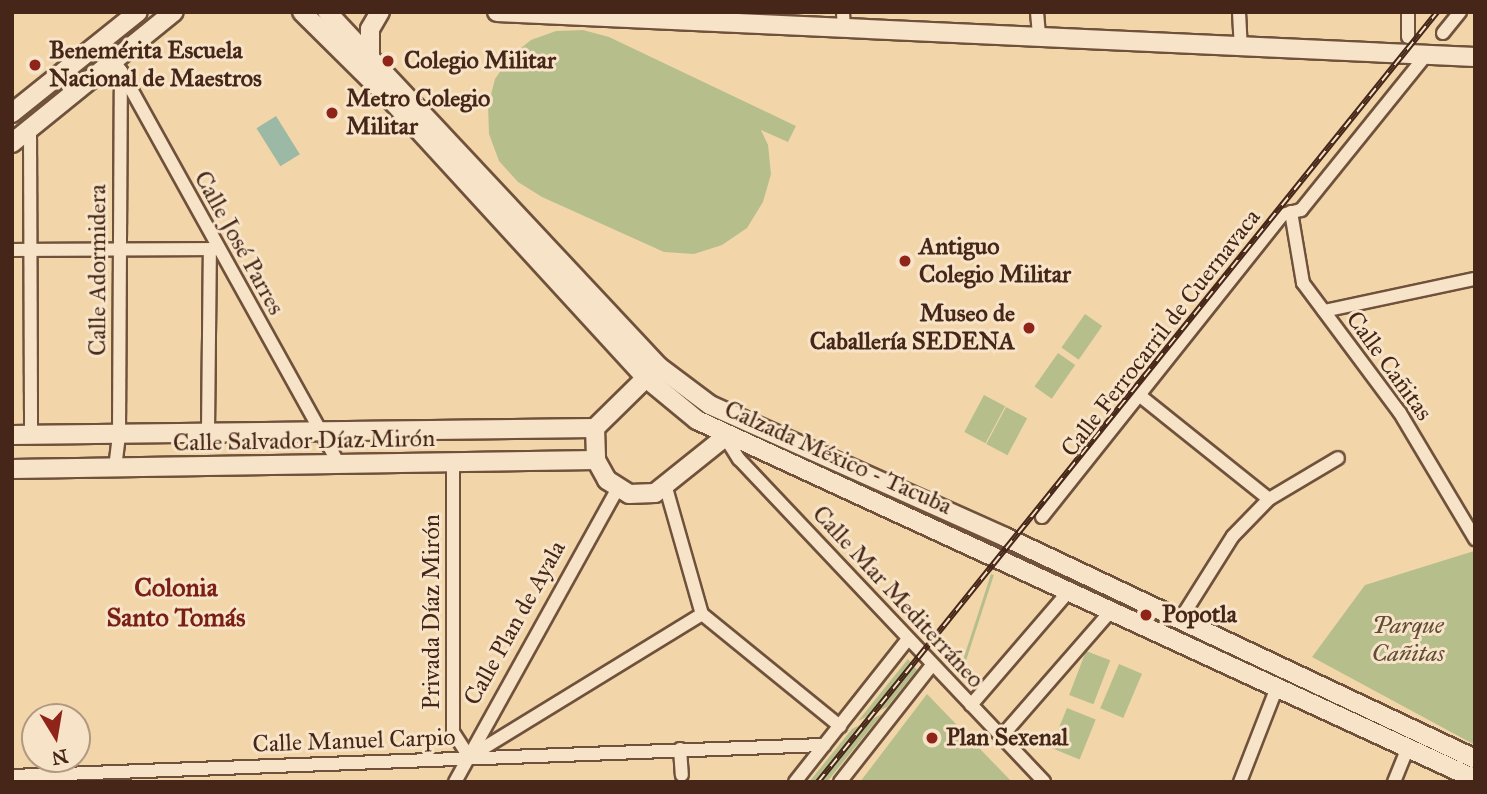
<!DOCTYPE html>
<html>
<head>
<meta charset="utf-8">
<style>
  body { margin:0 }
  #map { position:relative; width:1487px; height:794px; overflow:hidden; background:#f2d6aa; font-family:"IM FELL Great Primer",serif }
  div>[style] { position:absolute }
  .green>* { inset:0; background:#b6bf8c; transform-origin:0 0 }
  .water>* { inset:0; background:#9cb9a5; transform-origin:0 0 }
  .roads { filter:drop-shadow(2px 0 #70523c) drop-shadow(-2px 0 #70523c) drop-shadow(0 2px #70523c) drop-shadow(0 -2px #70523c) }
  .street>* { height:12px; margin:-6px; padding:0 6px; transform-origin:6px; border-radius:6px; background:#f7e4c8 }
  .secondary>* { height:18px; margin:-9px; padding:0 9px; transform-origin:9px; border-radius:9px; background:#f7e4c8 }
  .rail>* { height:6px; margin-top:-3px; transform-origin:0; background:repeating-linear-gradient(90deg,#f7e4c8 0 10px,#452618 0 20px); box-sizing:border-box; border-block:2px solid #452618 }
  .dots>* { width:19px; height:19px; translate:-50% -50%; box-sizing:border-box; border:4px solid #f7e4c8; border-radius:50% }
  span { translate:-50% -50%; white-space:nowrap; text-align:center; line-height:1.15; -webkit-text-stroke:6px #f7e4c8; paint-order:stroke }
  .poi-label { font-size:24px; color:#452618; font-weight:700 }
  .left { translate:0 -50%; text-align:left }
  .right { translate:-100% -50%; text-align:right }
  .street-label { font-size:24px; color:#452618 }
  .park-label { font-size:24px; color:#614c35; font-style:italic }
  .neighbourhood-label { font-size:26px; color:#7a1f14; font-weight:700 }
  .frame { position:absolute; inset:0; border:14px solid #452618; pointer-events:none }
  .north { position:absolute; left:21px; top:703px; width:70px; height:70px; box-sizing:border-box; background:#f7e4c8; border:2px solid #b09882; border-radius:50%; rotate:169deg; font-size:19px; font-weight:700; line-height:28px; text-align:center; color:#452618 }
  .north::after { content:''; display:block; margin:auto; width:24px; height:32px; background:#8f2418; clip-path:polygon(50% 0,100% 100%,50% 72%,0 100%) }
</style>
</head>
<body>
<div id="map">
  <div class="green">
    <i style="clip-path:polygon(583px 30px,609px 37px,796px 126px,788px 142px,761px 130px,768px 145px,771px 174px,763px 202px,747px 228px,722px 245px,694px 254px,664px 252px,542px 197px,518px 182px,499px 161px,489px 134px,488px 106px,495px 79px,510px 57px,531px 40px,556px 31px)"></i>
    <i style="left:1085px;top:314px;width:21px;height:41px;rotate:35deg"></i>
    <i style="left:1058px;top:353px;width:21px;height:41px;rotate:35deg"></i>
    <i style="left:984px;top:395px;width:24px;height:42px;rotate:28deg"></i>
    <i style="left:1006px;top:407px;width:24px;height:42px;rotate:28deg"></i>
    <i style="clip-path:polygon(1474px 551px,1475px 553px,1475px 745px,1312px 657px,1365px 585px)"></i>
    <i style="left:991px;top:574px;width:3px;height:92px;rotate:18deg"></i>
    <i style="left:1086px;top:651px;width:26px;height:47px;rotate:21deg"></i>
    <i style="clip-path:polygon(908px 659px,917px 670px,887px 707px,858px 721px)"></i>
    <i style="left:1119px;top:664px;width:25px;height:48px;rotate:23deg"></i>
    <i style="clip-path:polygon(927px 694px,1012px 782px,860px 782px)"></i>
    <i style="left:1067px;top:708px;width:31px;height:43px;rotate:22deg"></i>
    <i style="clip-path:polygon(882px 714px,827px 782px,809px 782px,852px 729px)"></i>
  </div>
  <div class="water">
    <i style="left:276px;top:116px;width:45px;height:23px;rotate:58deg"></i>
  </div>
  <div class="roads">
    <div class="street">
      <i style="left:843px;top:12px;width:17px;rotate:87deg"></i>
      <i style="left:1037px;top:12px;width:25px;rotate:85deg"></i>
      <i style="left:1239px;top:12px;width:36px;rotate:87deg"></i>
      <i style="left:1408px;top:12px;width:25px;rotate:90deg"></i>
      <i style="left:1443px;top:33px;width:27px;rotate:-51deg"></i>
      <i style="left:100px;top:43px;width:35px;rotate:53deg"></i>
      <i style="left:121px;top:71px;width:449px;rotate:61deg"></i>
      <i style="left:30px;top:129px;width:305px;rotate:89.8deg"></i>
      <i style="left:1291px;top:212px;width:72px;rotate:80.4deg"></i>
      <i style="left:1303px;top:283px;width:162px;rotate:53.3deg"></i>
      <i style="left:1400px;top:413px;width:147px;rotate:59.2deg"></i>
      <i style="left:12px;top:250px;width:206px;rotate:-0.3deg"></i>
      <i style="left:1324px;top:311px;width:154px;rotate:-12deg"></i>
      <i style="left:1139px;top:395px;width:166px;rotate:38.7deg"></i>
      <i style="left:208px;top:431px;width:181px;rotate:-89.4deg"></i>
      <i style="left:725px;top:437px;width:26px;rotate:58deg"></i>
      <i style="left:739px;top:459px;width:444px;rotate:46.6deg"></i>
      <i style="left:453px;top:463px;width:269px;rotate:90deg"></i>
      <i style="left:453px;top:732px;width:30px;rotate:57deg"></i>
      <i style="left:469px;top:757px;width:273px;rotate:-31.5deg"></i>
      <i style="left:115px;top:468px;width:34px;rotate:-83deg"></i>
      <i style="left:119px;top:434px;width:359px;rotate:-89.7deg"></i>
      <i style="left:666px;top:488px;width:131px;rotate:74.1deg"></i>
      <i style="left:702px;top:614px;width:178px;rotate:39.1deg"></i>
      <i style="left:1042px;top:517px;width:386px;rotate:-51.5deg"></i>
      <i style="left:1282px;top:215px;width:20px;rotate:-15deg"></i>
      <i style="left:1301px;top:210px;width:199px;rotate:-51.1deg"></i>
      <i style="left:1180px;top:620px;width:99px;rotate:-57.8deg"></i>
      <i style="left:1233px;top:536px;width:52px;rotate:-45.8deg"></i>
      <i style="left:1269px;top:499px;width:80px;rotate:-30.7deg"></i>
      <i style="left:971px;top:705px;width:150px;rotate:-49.3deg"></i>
      <i style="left:1001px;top:737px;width:167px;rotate:-48.9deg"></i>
      <i style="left:680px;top:749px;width:26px;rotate:86deg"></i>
      <i style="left:12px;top:776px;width:813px;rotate:-2.19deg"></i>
      <i style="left:455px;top:782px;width:336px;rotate:-61deg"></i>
      <i style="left:795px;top:782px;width:181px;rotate:-51.7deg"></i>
      <i style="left:840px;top:782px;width:149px;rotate:-51.8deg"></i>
      <i style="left:1240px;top:782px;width:102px;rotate:-68.7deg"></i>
      <i style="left:1394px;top:782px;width:38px;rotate:-68deg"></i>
    </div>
    <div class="secondary">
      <i style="left:302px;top:12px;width:129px;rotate:44.7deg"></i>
      <i style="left:394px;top:103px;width:373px;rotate:47.5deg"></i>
      <i style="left:646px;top:378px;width:66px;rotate:39.5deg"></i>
      <i style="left:697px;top:420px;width:857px;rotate:24.77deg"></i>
      <i style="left:327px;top:12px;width:485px;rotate:46.9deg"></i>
      <i style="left:658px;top:366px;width:65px;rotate:36.9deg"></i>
      <i style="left:710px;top:405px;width:323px;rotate:24.1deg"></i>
      <i style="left:1005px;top:537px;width:520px;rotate:25.28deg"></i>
      <i style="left:497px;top:12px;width:979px;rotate:2.63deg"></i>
      <i style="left:370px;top:55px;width:26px;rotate:-90deg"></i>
      <i style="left:370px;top:29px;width:20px;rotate:-60deg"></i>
      <i style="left:12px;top:113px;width:161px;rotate:-38.7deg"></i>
      <i style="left:12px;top:143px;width:208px;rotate:-39deg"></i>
      <i style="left:653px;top:371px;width:81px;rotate:135.5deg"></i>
      <i style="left:595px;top:428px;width:32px;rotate:88deg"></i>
      <i style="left:596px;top:460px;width:23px;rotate:61deg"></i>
      <i style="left:607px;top:480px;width:26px;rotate:32deg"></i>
      <i style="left:629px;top:494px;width:26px;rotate:-2deg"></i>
      <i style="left:655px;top:493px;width:90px;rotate:-38.7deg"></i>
      <i style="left:12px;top:435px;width:583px;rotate:-0.69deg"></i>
      <i style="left:12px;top:469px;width:584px;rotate:-0.88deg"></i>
    </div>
  </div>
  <div class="rail">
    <i style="left:818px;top:782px;width:988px;rotate:-51.2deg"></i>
  </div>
  <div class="dots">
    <i style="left:388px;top:61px;background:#8f2418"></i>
    <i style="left:35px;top:65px;background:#8f2418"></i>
    <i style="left:332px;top:113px;background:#8f2418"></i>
    <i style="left:905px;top:261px;background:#8f2418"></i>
    <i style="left:1029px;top:328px;background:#8f2418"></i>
    <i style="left:1146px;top:615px;background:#8f2418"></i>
    <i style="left:932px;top:738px;background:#8f2418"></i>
  </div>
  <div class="poi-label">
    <span class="left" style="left:49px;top:65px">Benemérita Escuela<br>Nacional de Maestros</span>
    <span class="left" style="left:404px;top:61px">Colegio Militar</span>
    <span class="left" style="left:346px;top:113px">Metro Colegio<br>Militar</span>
    <span class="left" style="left:919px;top:261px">Antiguo<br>Colegio Militar</span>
    <span class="right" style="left:1015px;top:328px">Museo de<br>Caballería SEDENA</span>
    <span class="left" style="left:1162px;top:615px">Popotla</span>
    <span class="left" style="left:946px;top:738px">Plan Sexenal</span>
  </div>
  <div class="street-label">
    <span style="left:239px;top:243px;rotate:61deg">Calle José Parres</span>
    <span style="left:98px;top:270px;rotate:-90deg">Calle Adormidera</span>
    <span style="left:1161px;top:333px;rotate:-52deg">Calle Ferrocarril de Cuernavaca</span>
    <span style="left:1389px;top:366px;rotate:54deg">Calle Cañitas</span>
    <span style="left:304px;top:441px;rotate:-1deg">Calle Salvador Díaz Mirón</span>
    <span style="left:838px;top:458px;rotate:24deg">Calzada México - Tacuba</span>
    <span style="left:898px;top:597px;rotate:47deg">Calle Mar Mediterráneo</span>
    <span style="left:432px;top:612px;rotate:-90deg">Privada Díaz Mirón</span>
    <span style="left:515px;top:623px;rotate:-61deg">Calle Plan de Ayala</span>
    <span style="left:354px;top:741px;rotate:-2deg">Calle Manuel Carpio</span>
  </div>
  <div class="park-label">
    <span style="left:1408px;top:640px">Parque<br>Cañitas</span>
  </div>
  <div class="neighbourhood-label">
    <span style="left:176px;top:603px">Colonia<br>Santo Tomás</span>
  </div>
  <div class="frame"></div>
  <div class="north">N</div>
</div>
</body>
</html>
